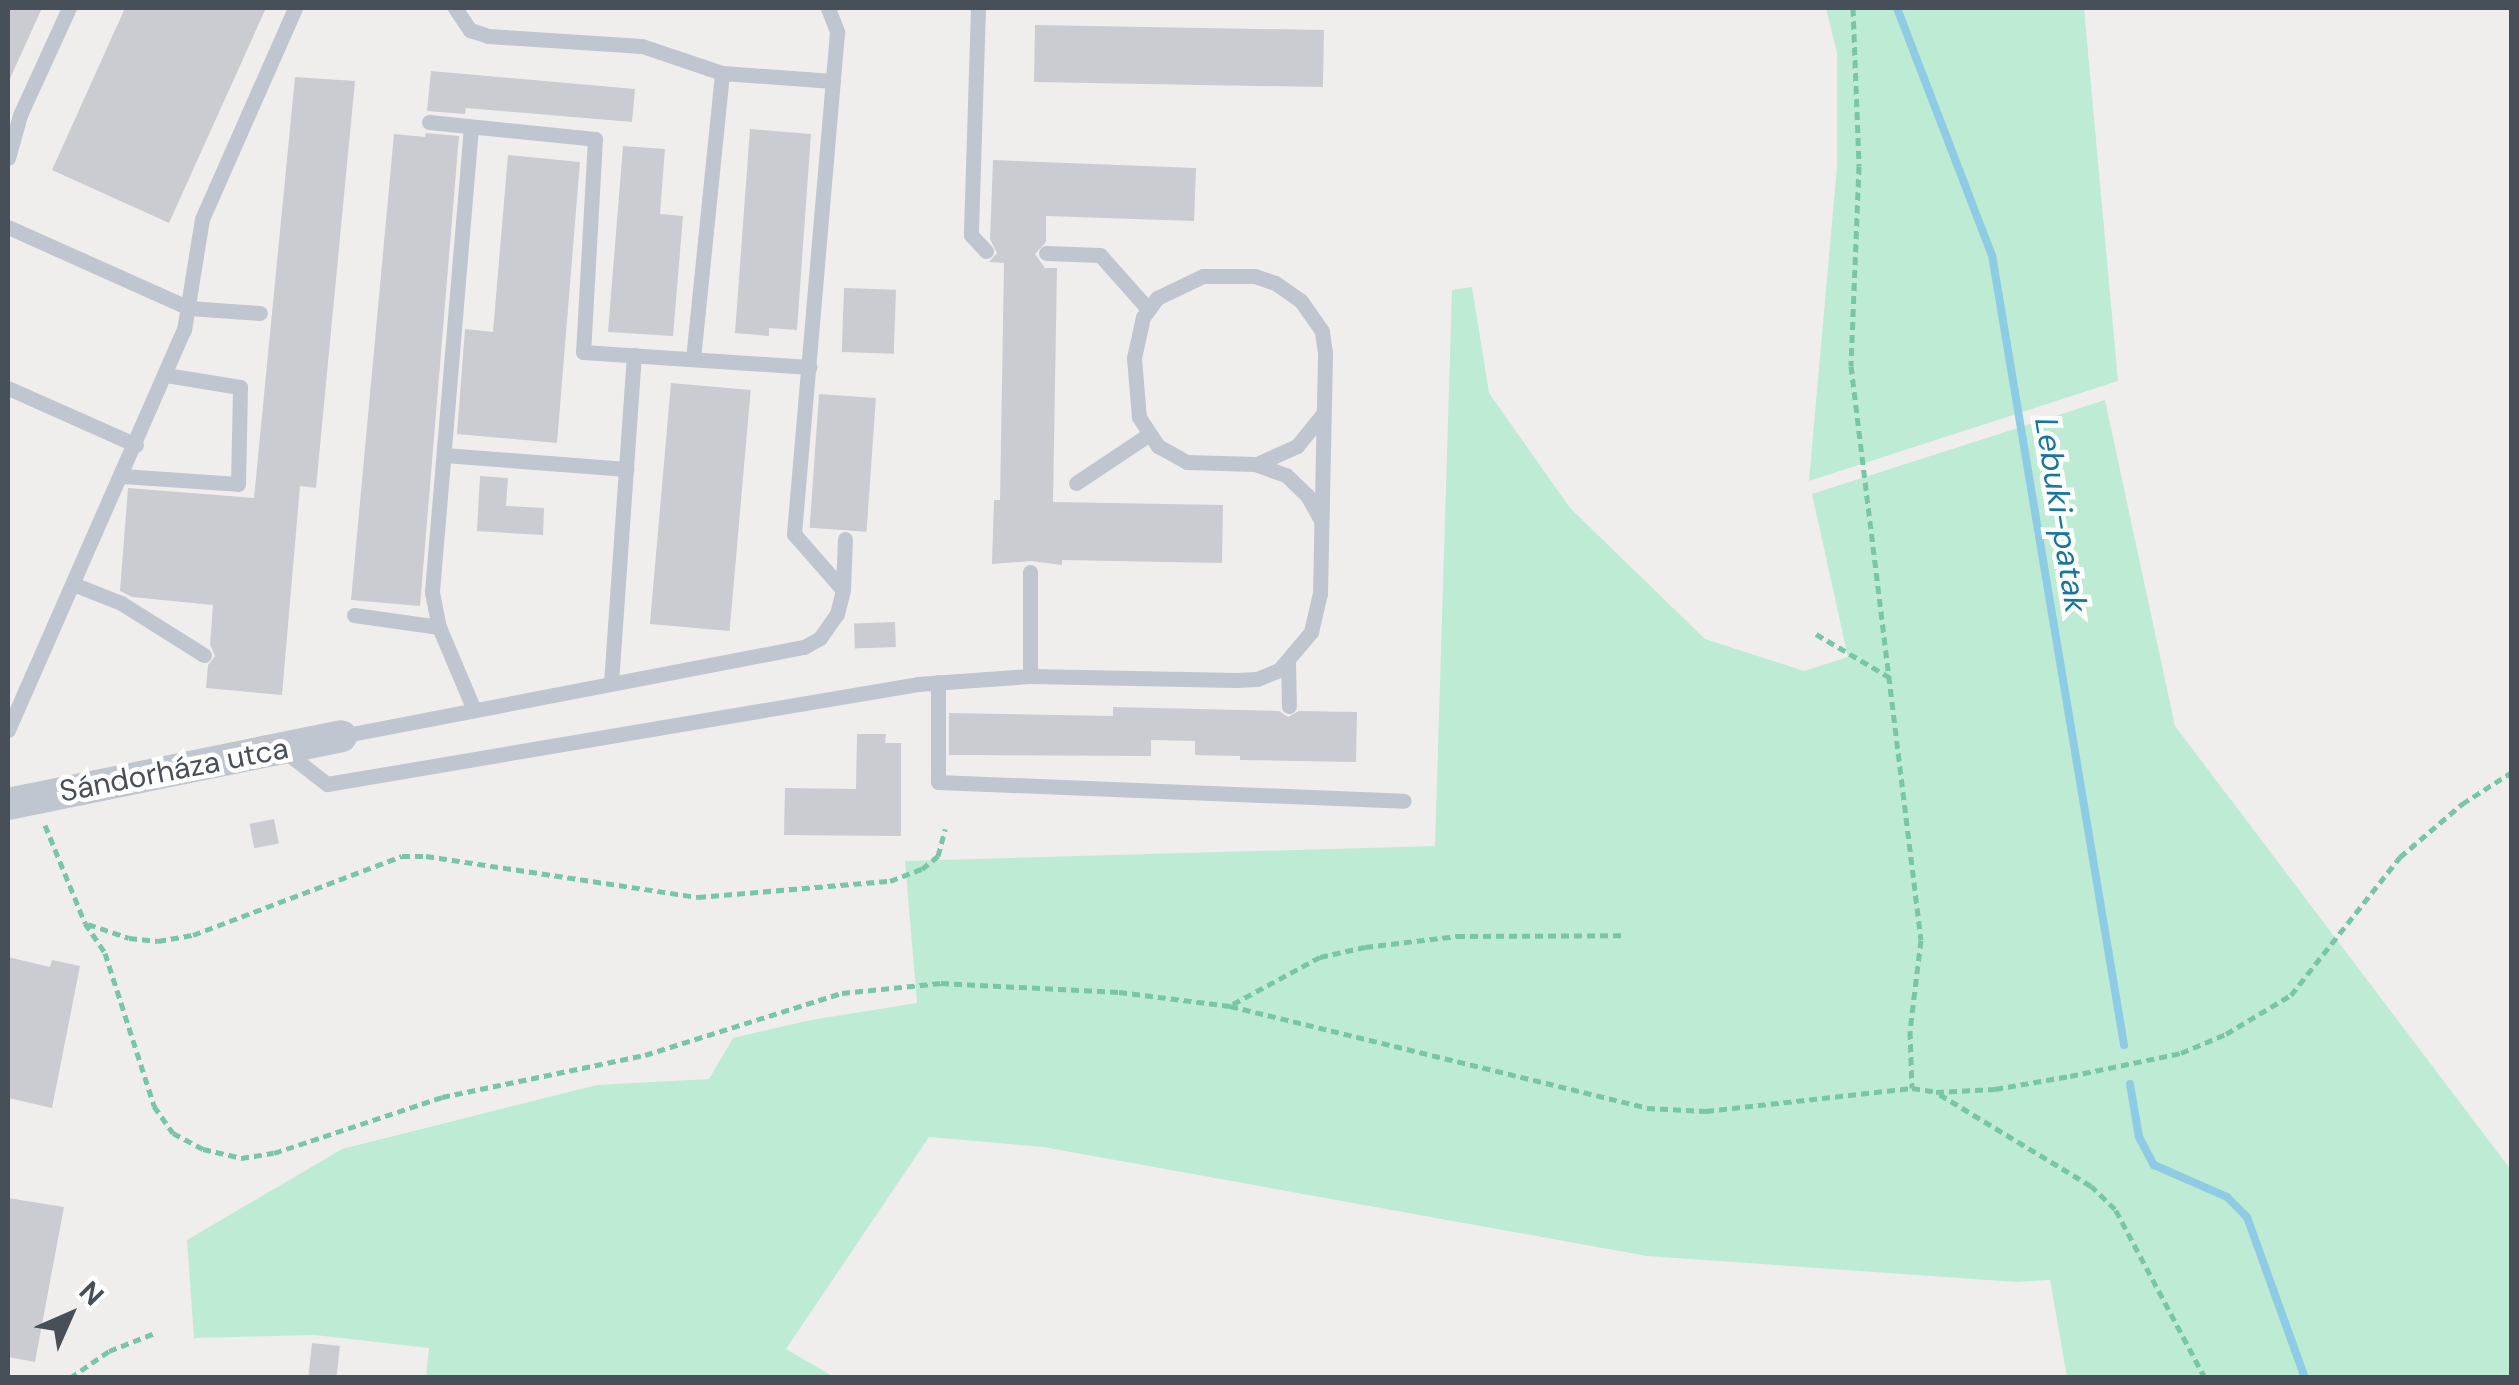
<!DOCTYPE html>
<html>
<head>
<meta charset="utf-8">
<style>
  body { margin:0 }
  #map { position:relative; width:2519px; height:1385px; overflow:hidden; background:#f0eeed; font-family:"DM Sans",sans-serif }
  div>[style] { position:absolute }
  .green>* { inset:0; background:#beebd3 }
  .stream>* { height:8px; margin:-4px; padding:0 4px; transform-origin:4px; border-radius:4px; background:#8ecce5 }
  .building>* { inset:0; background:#caccd2; transform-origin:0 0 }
  .path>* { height:5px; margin-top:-2.5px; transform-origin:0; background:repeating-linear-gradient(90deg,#79c6a6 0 8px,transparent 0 13px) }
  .lane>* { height:15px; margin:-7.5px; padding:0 7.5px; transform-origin:7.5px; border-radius:7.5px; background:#bfc6cf }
  .street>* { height:32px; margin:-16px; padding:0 16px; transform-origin:16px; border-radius:16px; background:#bfc6cf }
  span { translate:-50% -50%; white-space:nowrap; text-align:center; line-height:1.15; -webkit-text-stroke:9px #fff; paint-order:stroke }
  .street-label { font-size:30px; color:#474f59 }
  .water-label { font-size:32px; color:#16769d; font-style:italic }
  .frame { position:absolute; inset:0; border:10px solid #474f59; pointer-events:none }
  .north { position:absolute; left:20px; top:1265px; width:100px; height:100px; -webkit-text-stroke:8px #fff; paint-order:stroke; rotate:45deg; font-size:28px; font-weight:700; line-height:40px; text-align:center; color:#474f59 }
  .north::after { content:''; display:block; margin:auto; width:35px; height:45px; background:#474f59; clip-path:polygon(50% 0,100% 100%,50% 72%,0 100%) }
</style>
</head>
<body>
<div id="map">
  <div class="green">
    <i style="clip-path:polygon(1826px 8px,2084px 8px,2118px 381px,1809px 481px,1837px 166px,1837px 53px)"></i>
    <i style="clip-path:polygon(1472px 287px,1489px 393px,1570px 508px,1705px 639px,1804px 671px,1848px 657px,1812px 494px,2105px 400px,2175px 726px,2511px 1170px,2511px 1377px,2067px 1377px,2050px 1280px,2016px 1282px,1647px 1256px,1043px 1147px,929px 1137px,786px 1349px,834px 1377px,426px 1377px,429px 1348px,315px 1335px,194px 1338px,187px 1240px,342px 1149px,597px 1085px,709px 1079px,733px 1038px,811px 1020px,917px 1003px,905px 861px,1435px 846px,1452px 290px)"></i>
  </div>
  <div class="stream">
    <i style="left:1897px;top:8px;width:265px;rotate:69deg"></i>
    <i style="left:1992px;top:255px;width:801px;rotate:80.51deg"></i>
    <i style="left:2130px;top:1084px;width:54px;rotate:80.4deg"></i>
    <i style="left:2139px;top:1137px;width:32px;rotate:62deg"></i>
    <i style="left:2154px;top:1165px;width:80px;rotate:23.7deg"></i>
    <i style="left:2227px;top:1197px;width:28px;rotate:45deg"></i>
    <i style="left:2247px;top:1217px;width:171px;rotate:70.2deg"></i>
  </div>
  <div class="building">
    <i style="clip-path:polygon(8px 8px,42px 8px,8px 83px)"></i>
    <i style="clip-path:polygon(125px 8px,266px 8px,169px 223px,52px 170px)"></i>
    <i style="left:1035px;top:25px;width:289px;height:57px;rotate:1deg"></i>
    <i style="clip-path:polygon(431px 71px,635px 89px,632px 122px,466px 108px,465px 114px,427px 111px)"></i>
    <i style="clip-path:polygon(295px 77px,355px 81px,316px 488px,300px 486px,282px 695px,206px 688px,208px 665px,215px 656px,210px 645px,213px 605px,132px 597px,120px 591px,128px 488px,254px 498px)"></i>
    <i style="clip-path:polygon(750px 129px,811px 134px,797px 330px,769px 328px,769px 336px,735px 333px)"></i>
    <i style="clip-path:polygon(426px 133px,459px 136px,420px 606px,351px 600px,394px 134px,425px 137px)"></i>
    <i style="clip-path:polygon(623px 146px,665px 149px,660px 214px,683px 216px,673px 336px,608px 332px)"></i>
    <i style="clip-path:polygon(508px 155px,580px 162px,557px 443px,457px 434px,465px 329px,493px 332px)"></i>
    <i style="clip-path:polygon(993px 160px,1196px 168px,1194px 221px,1046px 216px,1046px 242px,1035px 254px,1045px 268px,1057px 268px,1053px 502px,1223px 505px,1222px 563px,1062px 560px,1062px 565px,1031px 561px,992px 564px,994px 500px,1000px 500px,1004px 263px,989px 262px,997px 253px,990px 239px)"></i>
    <i style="left:844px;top:288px;width:52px;height:64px;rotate:2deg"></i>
    <i style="left:671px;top:383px;width:80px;height:242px;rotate:5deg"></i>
    <i style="left:819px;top:394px;width:57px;height:134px;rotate:4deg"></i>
    <i style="clip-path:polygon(480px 476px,508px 478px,506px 506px,544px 508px,543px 535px,477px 531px)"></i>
    <i style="left:895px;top:622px;width:25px;height:41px;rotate:88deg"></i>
    <i style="clip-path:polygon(1113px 707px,1279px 711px,1288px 717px,1299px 711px,1357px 712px,1356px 762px,1240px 760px,1240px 756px,1195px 755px,1195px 741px,1151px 740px,1151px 756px,949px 755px,949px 713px,1113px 716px)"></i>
    <i style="clip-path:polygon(857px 734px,886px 734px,885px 743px,901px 743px,901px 836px,784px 835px,785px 788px,856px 789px)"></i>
    <i style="left:274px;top:819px;width:25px;height:25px;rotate:79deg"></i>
    <i style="clip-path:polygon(8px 957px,50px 967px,52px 960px,80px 966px,52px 1108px,8px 1098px)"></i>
    <i style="clip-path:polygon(8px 1198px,64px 1207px,35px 1362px,8px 1357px)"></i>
    <i style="left:312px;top:1343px;width:28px;height:35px;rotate:6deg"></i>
  </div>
  <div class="path">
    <i style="left:1853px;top:8px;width:158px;rotate:87.8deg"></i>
    <i style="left:1859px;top:166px;width:200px;rotate:92.3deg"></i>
    <i style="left:1851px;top:366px;width:578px;rotate:83.05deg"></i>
    <i style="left:1921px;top:940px;width:92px;rotate:96.9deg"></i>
    <i style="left:1910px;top:1031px;width:57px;rotate:88deg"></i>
    <i style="left:1816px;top:634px;width:85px;rotate:30.5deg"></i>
    <i style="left:45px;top:825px;width:106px;rotate:67.8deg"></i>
    <i style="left:85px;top:923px;width:36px;rotate:56deg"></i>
    <i style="left:105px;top:953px;width:161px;rotate:72.2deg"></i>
    <i style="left:154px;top:1106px;width:33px;rotate:55deg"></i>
    <i style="left:173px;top:1133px;width:34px;rotate:28deg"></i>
    <i style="left:203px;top:1149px;width:39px;rotate:13deg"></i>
    <i style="left:241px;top:1158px;width:33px;rotate:-9deg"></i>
    <i style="left:274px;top:1153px;width:177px;rotate:-18.4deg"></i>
    <i style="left:442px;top:1097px;width:207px;rotate:-11.7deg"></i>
    <i style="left:645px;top:1055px;width:207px;rotate:-17.5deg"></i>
    <i style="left:842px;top:993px;width:100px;rotate:-5.8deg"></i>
    <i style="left:941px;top:983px;width:178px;rotate:2.9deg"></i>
    <i style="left:1119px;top:992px;width:112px;rotate:7.2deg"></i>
    <i style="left:1230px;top:1006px;width:429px;rotate:13.7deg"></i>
    <i style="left:1647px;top:1108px;width:59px;rotate:2.9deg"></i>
    <i style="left:1706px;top:1111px;width:207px;rotate:-6.4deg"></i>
    <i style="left:1912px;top:1088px;width:24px;rotate:9deg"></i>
    <i style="left:88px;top:924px;width:43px;rotate:18.9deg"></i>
    <i style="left:129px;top:938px;width:29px;rotate:6deg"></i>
    <i style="left:158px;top:941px;width:36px;rotate:-10deg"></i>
    <i style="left:193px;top:935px;width:223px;rotate:-20.7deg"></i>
    <i style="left:402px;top:856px;width:24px"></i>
    <i style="left:426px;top:856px;width:275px;rotate:8.6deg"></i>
    <i style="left:698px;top:897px;width:193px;rotate:-4.8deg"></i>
    <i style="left:890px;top:881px;width:34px;rotate:-21deg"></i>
    <i style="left:922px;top:869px;width:21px;rotate:-39deg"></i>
    <i style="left:938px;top:856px;width:28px;rotate:-75deg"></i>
    <i style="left:1233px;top:1004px;width:99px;rotate:-28.4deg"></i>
    <i style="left:1320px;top:957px;width:46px;rotate:-12.5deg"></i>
    <i style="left:1365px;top:947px;width:93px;rotate:-6.8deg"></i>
    <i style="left:1457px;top:936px;width:166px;rotate:-0.3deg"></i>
    <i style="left:70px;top:1378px;width:47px;rotate:-34.7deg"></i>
    <i style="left:109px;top:1351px;width:49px;rotate:-21.4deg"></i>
    <i style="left:2205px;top:1378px;width:191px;rotate:-118deg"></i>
    <i style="left:2115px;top:1209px;width:33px;rotate:-136deg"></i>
    <i style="left:2091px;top:1186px;width:181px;rotate:-148.8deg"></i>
    <i style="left:1936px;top:1092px;width:59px;rotate:-2.9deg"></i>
    <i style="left:1995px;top:1089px;width:76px;rotate:-9.8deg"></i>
    <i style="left:2070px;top:1076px;width:113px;rotate:-11.7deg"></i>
    <i style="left:2181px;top:1053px;width:49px;rotate:-22.9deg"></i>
    <i style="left:2226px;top:1034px;width:76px;rotate:-31deg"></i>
    <i style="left:2291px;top:995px;width:176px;rotate:-51.7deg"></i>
    <i style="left:2400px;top:857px;width:82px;rotate:-40.5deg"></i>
    <i style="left:2462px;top:804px;width:59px;rotate:-32.6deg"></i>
  </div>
  <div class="lane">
    <i style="left:455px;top:8px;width:27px;rotate:56deg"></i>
    <i style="left:470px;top:30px;width:19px;rotate:18deg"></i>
    <i style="left:488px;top:36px;width:154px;rotate:3.7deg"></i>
    <i style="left:642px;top:46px;width:84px;rotate:18.6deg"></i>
    <i style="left:722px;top:73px;width:111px;rotate:4.1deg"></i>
    <i style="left:828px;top:8px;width:26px;rotate:69deg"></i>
    <i style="left:837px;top:32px;width:504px;rotate:94.9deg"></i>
    <i style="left:794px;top:534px;width:74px;rotate:48.8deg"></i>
    <i style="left:978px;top:8px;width:227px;rotate:91.8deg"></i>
    <i style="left:971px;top:235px;width:22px;rotate:47deg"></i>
    <i style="left:429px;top:122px;width:167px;rotate:5.8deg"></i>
    <i style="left:595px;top:139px;width:213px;rotate:93.2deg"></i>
    <i style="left:583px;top:352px;width:227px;rotate:3.8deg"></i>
    <i style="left:471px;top:127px;width:467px;rotate:94.8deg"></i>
    <i style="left:432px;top:592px;width:36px;rotate:79deg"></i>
    <i style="left:439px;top:627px;width:90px;rotate:67.1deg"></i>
    <i style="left:8px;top:158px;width:45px;rotate:-74.4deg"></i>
    <i style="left:20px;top:115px;width:118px;rotate:-65.4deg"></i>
    <i style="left:8px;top:227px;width:198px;rotate:24.1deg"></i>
    <i style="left:189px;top:308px;width:71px;rotate:4deg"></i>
    <i style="left:1046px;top:253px;width:54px;rotate:2.1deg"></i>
    <i style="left:1100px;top:255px;width:72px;rotate:48.4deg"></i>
    <i style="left:693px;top:359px;width:287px;rotate:-84.2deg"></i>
    <i style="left:8px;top:388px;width:140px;rotate:24deg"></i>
    <i style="left:444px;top:455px;width:183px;rotate:4.4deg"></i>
    <i style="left:1259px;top:463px;width:42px;rotate:-24.1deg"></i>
    <i style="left:1297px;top:446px;width:40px;rotate:-51deg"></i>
    <i style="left:122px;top:476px;width:116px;rotate:3.9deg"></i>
    <i style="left:238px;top:484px;width:97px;rotate:-88.8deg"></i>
    <i style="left:240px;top:387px;width:75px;rotate:-170.8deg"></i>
    <i style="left:1076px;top:483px;width:87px;rotate:-33.7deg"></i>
    <i style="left:1030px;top:572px;width:104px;rotate:90deg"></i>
    <i style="left:73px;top:584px;width:52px;rotate:21.6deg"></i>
    <i style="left:121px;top:603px;width:98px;rotate:32.1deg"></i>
    <i style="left:354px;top:615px;width:86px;rotate:8deg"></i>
    <i style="left:1288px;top:663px;width:43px;rotate:88.7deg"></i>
    <i style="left:938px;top:682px;width:100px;rotate:90deg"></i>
    <i style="left:938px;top:782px;width:466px;rotate:2.3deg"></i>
    <i style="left:611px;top:683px;width:329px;rotate:-86deg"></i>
    <i style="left:8px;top:730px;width:437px;rotate:-66.3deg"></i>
    <i style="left:184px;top:330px;width:112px;rotate:-80.8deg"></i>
    <i style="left:202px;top:219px;width:231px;rotate:-66.2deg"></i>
    <i style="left:341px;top:736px;width:471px;rotate:-10.9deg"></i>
    <i style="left:804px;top:647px;width:18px;rotate:-29deg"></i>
    <i style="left:820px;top:638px;width:29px;rotate:-55deg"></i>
    <i style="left:837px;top:614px;width:25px;rotate:-76deg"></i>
    <i style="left:843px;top:590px;width:51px;rotate:-87.8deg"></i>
    <i style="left:283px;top:750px;width:56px;rotate:37.7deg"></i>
    <i style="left:327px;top:784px;width:599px;rotate:-9.6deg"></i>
    <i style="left:918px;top:684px;width:112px;rotate:-4.1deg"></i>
    <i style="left:1030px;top:676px;width:206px;rotate:1.1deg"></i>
    <i style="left:1236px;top:680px;width:21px;rotate:-3deg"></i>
    <i style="left:1257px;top:679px;width:24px;rotate:-22deg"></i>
    <i style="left:1279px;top:670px;width:50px;rotate:-49.9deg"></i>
    <i style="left:1311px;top:632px;width:39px;rotate:-77deg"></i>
    <i style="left:1320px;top:594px;width:241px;rotate:-88.8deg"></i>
    <i style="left:1325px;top:353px;width:22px;rotate:-98deg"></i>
    <i style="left:1322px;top:331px;width:37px;rotate:-125deg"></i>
    <i style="left:1301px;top:301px;width:32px;rotate:-145deg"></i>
    <i style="left:1275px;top:283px;width:21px;rotate:-161deg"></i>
    <i style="left:1255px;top:276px;width:52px;rotate:180deg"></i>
    <i style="left:1203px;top:276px;width:51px;rotate:154.4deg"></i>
    <i style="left:1157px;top:298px;width:24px;rotate:126deg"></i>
    <i style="left:1143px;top:317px;width:42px;rotate:102.4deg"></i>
    <i style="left:1134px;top:358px;width:59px;rotate:85.2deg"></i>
    <i style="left:1139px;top:417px;width:35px;rotate:57deg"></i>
    <i style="left:1158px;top:446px;width:33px;rotate:29deg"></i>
    <i style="left:1187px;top:462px;width:68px;rotate:1.7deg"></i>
    <i style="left:1255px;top:464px;width:33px;rotate:20deg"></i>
    <i style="left:1286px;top:475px;width:29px;rotate:44deg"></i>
    <i style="left:1307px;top:495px;width:29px;rotate:61deg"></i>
  </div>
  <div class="street">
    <i style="left:8px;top:804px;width:340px;rotate:-11.5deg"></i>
  </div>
  <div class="street-label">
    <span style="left:174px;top:770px;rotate:-11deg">Sándorháza utca</span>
  </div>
  <div class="water-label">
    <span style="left:2061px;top:515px;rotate:81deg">Lebuki-patak</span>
  </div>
  <div class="frame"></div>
  <div class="north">N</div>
</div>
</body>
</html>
